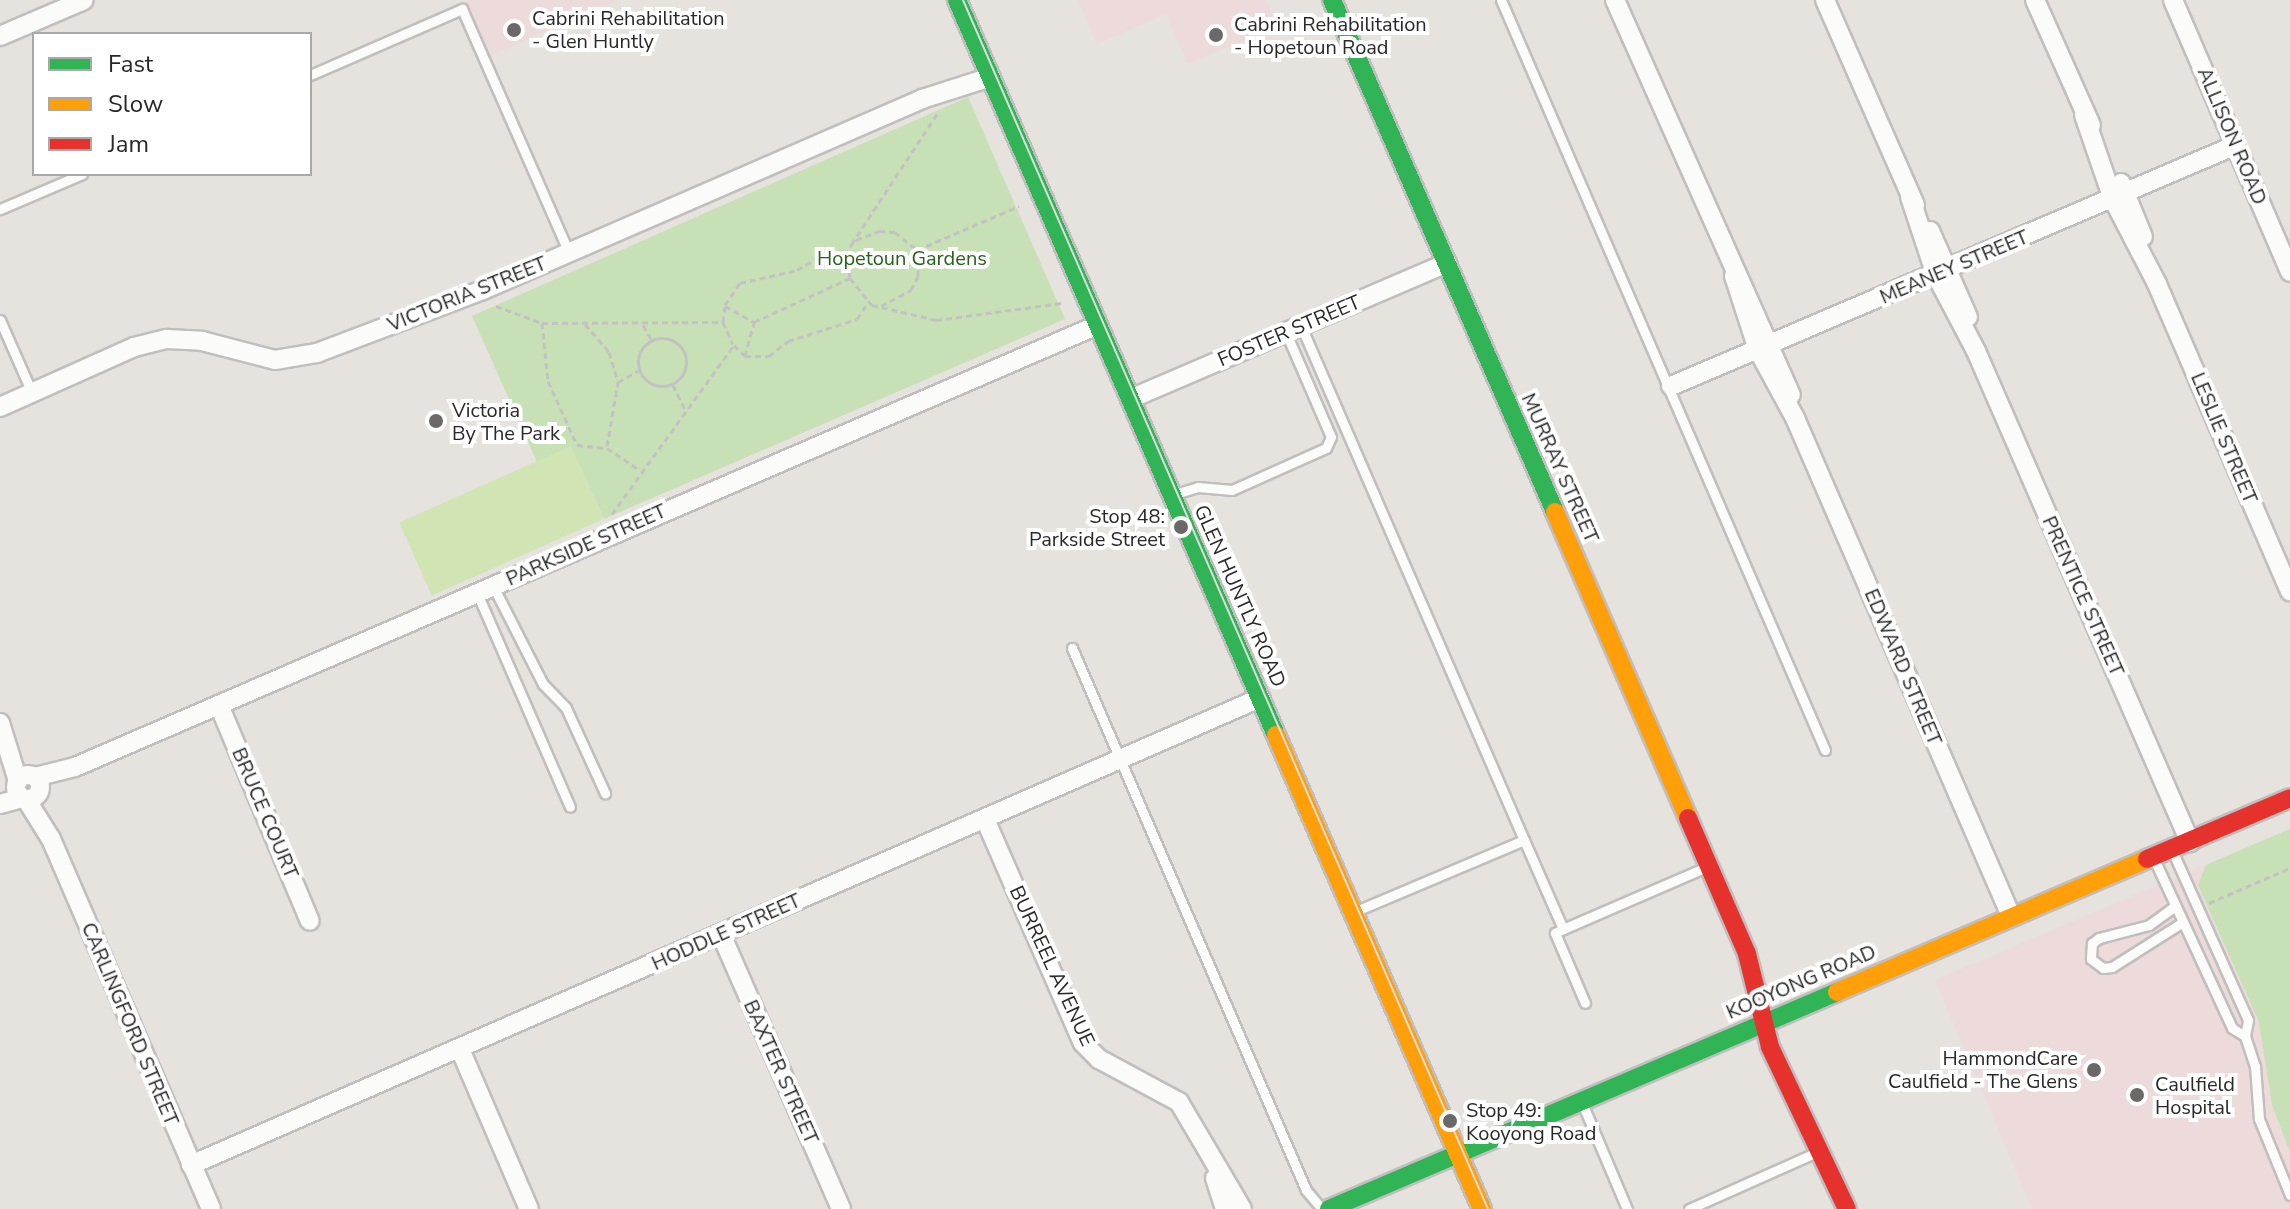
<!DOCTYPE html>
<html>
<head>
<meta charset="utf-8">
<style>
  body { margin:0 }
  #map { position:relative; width:2290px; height:1209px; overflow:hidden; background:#e6e2dd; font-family:"Nunito Sans",sans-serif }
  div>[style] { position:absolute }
  .medical>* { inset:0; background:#ecdbda }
  .green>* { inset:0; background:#c7e0b6 }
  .pitch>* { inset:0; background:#d1e4b4; transform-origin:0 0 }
  .path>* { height:3px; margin-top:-1.5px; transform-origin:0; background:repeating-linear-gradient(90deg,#c3c2c2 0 6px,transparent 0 10px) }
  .path>.ring { margin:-1.5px; padding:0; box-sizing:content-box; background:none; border:3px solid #c3c2c2; border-radius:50% }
  .roads { filter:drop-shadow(2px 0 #c0bebe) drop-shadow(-2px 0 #c0bebe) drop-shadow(0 2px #c0bebe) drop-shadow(0 -2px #c0bebe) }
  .lane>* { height:9px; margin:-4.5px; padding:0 4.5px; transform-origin:4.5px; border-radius:4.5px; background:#fbfbfa }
  .street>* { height:18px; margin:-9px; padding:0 9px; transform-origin:9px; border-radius:9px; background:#fbfbfa }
  .street>.ring { margin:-9px; padding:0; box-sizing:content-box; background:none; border:18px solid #fbfbfa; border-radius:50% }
  .fast>* { height:18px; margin:-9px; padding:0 9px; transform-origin:9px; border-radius:9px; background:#30b455 }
  .slow>* { height:18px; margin:-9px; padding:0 9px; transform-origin:9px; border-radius:9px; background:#ff9f0a }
  .jam>* { height:18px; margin:-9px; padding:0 9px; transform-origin:9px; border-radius:9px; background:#e5322d }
  .tram>* { height:2px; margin:-1px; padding:0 1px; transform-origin:1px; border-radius:1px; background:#dddcdd }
  .dots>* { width:22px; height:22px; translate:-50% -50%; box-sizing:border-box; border:4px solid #fff; border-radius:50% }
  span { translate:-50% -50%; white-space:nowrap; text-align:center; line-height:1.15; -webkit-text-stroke:8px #fff; paint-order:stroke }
  .poi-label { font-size:20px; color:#282828 }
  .left { translate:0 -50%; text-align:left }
  .right { translate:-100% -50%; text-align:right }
  .street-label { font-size:20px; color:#282828 }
  .park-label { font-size:20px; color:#28611b }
  .legend { position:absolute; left:32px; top:32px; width:280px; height:144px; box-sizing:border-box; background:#fff; border:2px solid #a9a9a9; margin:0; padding:10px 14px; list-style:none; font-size:24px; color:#282828 }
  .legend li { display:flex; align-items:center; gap:16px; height:40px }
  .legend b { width:40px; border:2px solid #a9a9a9 }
</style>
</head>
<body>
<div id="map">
  <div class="medical">
    <i style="clip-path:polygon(472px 0,618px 0,489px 56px,465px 3px)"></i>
    <i style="clip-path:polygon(1078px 0,1266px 0,1277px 26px,1188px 64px,1166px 14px,1097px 44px)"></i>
    <i style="clip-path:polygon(2290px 829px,2290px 1209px,2032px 1209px,1935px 980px)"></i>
  </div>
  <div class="green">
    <i style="clip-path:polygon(968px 97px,1065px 319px,604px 519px,571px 447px,537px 462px,472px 316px)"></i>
    <i style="clip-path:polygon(2290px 829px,2290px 1152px,2272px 1105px,2259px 1022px,2198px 885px,2206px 865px)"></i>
  </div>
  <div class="pitch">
    <i style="left:571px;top:446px;width:80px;height:188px;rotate:66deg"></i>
  </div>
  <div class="path">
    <i style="left:937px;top:114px;width:153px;rotate:123.3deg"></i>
    <i style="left:853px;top:242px;width:10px;rotate:119deg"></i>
    <i style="left:848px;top:251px;width:27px;rotate:86deg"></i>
    <i style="left:850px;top:278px;width:35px;rotate:51deg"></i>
    <i style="left:872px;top:305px;width:66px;rotate:13.2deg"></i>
    <i style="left:936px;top:320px;width:127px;rotate:-7.7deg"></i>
    <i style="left:856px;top:240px;width:25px;rotate:-21deg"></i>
    <i style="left:879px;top:231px;width:16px;rotate:4deg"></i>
    <i style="left:895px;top:232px;width:28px;rotate:39deg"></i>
    <i style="left:917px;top:250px;width:111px;rotate:-23.3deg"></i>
    <i style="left:725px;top:305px;width:27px;rotate:-56deg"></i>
    <i style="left:740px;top:283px;width:58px;rotate:-12.8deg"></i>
    <i style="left:797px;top:270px;width:35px;rotate:-31deg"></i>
    <i style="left:827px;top:252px;width:21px;rotate:-3deg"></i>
    <i style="left:496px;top:306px;width:49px;rotate:20.3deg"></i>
    <i style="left:542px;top:323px;width:181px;rotate:-0.3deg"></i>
    <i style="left:723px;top:322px;width:16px;rotate:-83deg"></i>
    <i style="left:725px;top:306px;width:33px;rotate:29deg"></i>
    <i style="left:754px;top:322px;width:106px;rotate:-24.6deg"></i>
    <i style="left:881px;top:306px;width:34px;rotate:-28deg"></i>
    <i style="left:911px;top:290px;width:16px;rotate:-63deg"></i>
    <i style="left:918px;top:276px;width:26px;rotate:-92deg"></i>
    <i style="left:723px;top:322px;width:24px;rotate:66deg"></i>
    <i style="left:542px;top:323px;width:58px;rotate:84.1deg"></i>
    <i style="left:548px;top:381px;width:70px;rotate:65.6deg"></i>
    <i style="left:577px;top:445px;width:30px;rotate:6deg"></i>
    <i style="left:607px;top:448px;width:40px;rotate:34deg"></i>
    <i style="left:585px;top:324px;width:37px;rotate:49deg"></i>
    <i style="left:609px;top:352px;width:31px;rotate:73deg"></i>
    <i style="left:643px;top:325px;width:16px;rotate:60deg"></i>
    <i class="ring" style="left:638px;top:338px;width:45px;height:45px"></i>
    <i style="left:745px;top:356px;width:24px"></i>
    <i style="left:769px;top:356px;width:24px;rotate:-38deg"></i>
    <i style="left:788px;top:341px;width:72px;rotate:-17.7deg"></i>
    <i style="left:857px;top:319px;width:22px;rotate:-56deg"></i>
    <i style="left:673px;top:385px;width:30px;rotate:64deg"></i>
    <i style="left:607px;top:446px;width:65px;rotate:-80.2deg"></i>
    <i style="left:618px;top:382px;width:23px;rotate:-29deg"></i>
    <i style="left:612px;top:514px;width:208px;rotate:-54.2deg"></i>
    <i style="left:734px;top:345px;width:16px;rotate:45deg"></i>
    <i style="left:745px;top:356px;width:35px;rotate:-75deg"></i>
    <i style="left:2209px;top:903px;width:88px;rotate:-23.4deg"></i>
  </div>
  <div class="roads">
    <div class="lane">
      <i style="left:1501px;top:0;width:817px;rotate:66.64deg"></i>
      <i style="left:310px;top:75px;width:166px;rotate:-23.5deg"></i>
      <i style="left:462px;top:9px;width:266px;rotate:66.3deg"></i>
      <i style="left:0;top:209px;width:89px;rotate:-23.1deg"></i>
      <i style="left:0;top:320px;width:80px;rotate:66.3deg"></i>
      <i style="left:1301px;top:326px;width:560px;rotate:66.55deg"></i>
      <i style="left:1524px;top:840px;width:182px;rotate:157.1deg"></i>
      <i style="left:1175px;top:494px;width:24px;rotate:-17deg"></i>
      <i style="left:1198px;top:487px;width:34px;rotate:5deg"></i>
      <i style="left:1232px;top:490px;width:103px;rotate:-24.1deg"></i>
      <i style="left:1326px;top:448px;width:12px;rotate:-66deg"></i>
      <i style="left:1331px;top:437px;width:113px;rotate:-113.4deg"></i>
      <i style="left:493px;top:586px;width:110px;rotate:63deg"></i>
      <i style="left:543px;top:684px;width:33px;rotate:46deg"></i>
      <i style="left:566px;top:708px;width:94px;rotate:65.4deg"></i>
      <i style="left:477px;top:593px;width:233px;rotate:66.5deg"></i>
      <i style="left:1072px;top:648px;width:590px;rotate:66.65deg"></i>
      <i style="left:1306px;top:1190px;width:25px;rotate:50deg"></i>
      <i style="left:1524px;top:840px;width:97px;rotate:66.3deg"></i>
      <i style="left:1563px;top:929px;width:156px;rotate:-23.4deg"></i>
      <i style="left:2154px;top:859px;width:186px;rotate:65.2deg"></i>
      <i style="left:2232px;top:1028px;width:15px;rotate:32deg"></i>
      <i style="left:2245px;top:1036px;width:16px;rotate:-79deg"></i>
      <i style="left:2248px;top:1020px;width:184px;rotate:-114.1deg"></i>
      <i style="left:2175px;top:906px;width:32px;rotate:144deg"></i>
      <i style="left:2149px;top:925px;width:52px;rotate:165.4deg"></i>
      <i style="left:2099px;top:938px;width:9px;rotate:144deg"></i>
      <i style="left:2092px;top:943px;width:16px;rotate:94deg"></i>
      <i style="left:2091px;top:959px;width:15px;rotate:37deg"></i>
      <i style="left:2103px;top:968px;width:9px;rotate:-6deg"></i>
      <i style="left:2112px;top:967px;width:84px;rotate:-32.4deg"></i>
      <i style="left:1563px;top:929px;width:9px;rotate:153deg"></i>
      <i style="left:1555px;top:933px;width:76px;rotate:66.8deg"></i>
      <i style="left:2245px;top:1036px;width:32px;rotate:72deg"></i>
      <i style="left:2255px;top:1066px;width:53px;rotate:85.7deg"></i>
      <i style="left:2259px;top:1119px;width:82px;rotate:67.8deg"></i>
      <i style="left:1582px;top:1103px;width:115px;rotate:67deg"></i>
      <i style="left:1689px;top:1209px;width:142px;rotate:-24deg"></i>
    </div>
    <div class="street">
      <i style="left:1615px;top:0;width:432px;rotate:66deg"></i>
      <i style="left:1825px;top:0;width:224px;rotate:66.3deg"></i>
      <i style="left:2035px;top:0;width:137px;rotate:65.9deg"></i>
      <i style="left:2173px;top:0;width:296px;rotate:66.7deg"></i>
      <i style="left:0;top:36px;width:91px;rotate:-23.2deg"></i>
      <i style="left:2084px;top:115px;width:89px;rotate:71deg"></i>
      <i style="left:2113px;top:199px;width:96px;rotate:62.6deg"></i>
      <i style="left:2157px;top:284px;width:335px;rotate:66.6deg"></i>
      <i style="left:2121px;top:183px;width:58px;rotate:67.8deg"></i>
      <i style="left:1910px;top:197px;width:82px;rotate:71.6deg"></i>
      <i style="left:1936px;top:275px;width:86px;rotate:62.2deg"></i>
      <i style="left:1976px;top:351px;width:536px;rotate:66.45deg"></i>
      <i style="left:1930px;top:231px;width:94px;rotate:66.2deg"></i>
      <i style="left:1734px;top:276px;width:78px;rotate:72deg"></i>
      <i style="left:1758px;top:350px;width:77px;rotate:61.4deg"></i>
      <i style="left:1795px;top:418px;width:543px;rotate:66.55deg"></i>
      <i style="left:1671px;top:386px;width:614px;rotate:-23.1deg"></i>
      <i style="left:1130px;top:399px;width:345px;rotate:-23.2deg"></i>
      <i style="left:0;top:407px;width:147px;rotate:-24.1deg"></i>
      <i style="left:134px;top:347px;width:34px;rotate:-14deg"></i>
      <i style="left:167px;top:339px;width:35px;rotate:3deg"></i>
      <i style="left:202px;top:341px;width:75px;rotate:14.6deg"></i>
      <i style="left:275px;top:360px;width:43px;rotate:-9.5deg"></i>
      <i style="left:317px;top:353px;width:178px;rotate:-20.8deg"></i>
      <i style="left:483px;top:290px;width:479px;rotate:-23.5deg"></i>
      <i style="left:922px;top:99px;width:72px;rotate:-17.7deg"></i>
      <i style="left:219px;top:705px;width:234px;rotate:67.2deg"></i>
      <i style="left:0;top:723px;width:61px;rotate:72.8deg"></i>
      <i class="ring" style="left:16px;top:775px;width:6px;height:6px"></i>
      <i style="left:35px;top:777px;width:41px;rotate:-14deg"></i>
      <i style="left:75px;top:767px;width:1114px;rotate:-23.37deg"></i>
      <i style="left:26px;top:799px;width:47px;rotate:58deg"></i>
      <i style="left:51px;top:839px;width:403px;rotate:66.6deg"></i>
      <i style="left:0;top:804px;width:23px;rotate:-15deg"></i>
      <i style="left:985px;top:819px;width:244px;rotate:66.4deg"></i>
      <i style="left:1083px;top:1043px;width:23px;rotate:45deg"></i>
      <i style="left:1099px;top:1059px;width:91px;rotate:28.3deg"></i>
      <i style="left:1179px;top:1102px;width:124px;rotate:59.5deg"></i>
      <i style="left:721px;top:934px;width:300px;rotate:66.4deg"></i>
      <i style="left:460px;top:1049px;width:174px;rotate:66.7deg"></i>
      <i style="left:191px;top:1165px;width:1167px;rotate:-23.6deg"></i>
      <i style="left:1215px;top:1178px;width:33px;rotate:72deg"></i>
    </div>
    <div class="fast">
      <i style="left:957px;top:0;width:801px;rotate:66.54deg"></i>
      <i style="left:1332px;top:0;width:558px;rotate:66.46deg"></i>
      <i style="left:1329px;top:1209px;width:552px;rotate:-23.13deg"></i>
    </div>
    <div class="slow">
      <i style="left:1555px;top:512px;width:334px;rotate:66.5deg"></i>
      <i style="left:1276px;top:735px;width:517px;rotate:66.51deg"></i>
      <i style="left:1837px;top:992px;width:337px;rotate:-23.2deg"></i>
    </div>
    <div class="jam">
      <i style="left:1688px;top:818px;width:148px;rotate:66.5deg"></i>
      <i style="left:1747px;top:954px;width:96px;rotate:76.1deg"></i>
      <i style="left:1770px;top:1047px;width:179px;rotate:64.6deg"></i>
      <i style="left:2147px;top:859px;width:155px;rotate:-23.1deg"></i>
    </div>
  </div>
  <div class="tram">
    <i style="left:963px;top:0;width:1318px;rotate:66.53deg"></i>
  </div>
  <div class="dots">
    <i style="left:514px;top:30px;background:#6a6967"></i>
    <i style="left:1216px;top:35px;background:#6a6967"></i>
    <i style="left:436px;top:421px;background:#6a6967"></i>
    <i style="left:1181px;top:527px;background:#6a6967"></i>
    <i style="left:2094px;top:1070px;background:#6a6967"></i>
    <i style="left:2137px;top:1095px;background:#6a6967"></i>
    <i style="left:1450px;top:1121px;background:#6a6967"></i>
  </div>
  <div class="poi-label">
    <span class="left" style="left:532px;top:30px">Cabrini Rehabilitation<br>- Glen Huntly</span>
    <span class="left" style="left:1234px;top:36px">Cabrini Rehabilitation<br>- Hopetoun Road</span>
    <span class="left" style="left:452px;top:422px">Victoria<br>By The Park</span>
    <span class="right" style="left:1165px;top:528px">Stop 48:<br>Parkside Street</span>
    <span class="right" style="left:2078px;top:1070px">HammondCare<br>Caulfield - The Glens</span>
    <span class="left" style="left:2155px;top:1096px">Caulfield<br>Hospital</span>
    <span class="left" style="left:1466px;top:1122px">Stop 49:<br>Kooyong Road</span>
  </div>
  <div class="street-label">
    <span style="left:2232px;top:136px;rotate:67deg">ALLISON ROAD</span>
    <span style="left:1954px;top:267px;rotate:-23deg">MEANEY STREET</span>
    <span style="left:467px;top:294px;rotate:-22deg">VICTORIA STREET</span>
    <span style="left:1289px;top:331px;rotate:-23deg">FOSTER STREET</span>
    <span style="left:2224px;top:438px;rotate:67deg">LESLIE STREET</span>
    <span style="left:1560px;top:468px;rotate:66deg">MURRAY STREET</span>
    <span style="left:586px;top:545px;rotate:-24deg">PARKSIDE STREET</span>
    <span style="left:1240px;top:596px;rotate:66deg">GLEN HUNTLY ROAD</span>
    <span style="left:2083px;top:596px;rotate:66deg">PRENTICE STREET</span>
    <span style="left:1903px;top:667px;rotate:67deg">EDWARD STREET</span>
    <span style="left:265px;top:813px;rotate:67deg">BRUCE COURT</span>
    <span style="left:726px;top:932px;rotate:-24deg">HODDLE STREET</span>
    <span style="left:1052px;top:966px;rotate:65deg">BURREEL AVENUE</span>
    <span style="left:1801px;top:982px;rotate:-23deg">KOOYONG ROAD</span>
    <span style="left:130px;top:1024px;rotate:67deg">CARLINGFORD STREET</span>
    <span style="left:781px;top:1072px;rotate:66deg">BAXTER STREET</span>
  </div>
  <div class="park-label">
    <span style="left:902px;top:258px">Hopetoun Gardens</span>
  </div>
  <ul class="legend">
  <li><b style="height:10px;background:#30b455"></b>Fast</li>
  <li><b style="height:10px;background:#ff9f0a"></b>Slow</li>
  <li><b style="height:10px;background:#e5322d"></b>Jam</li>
  </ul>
</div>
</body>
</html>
